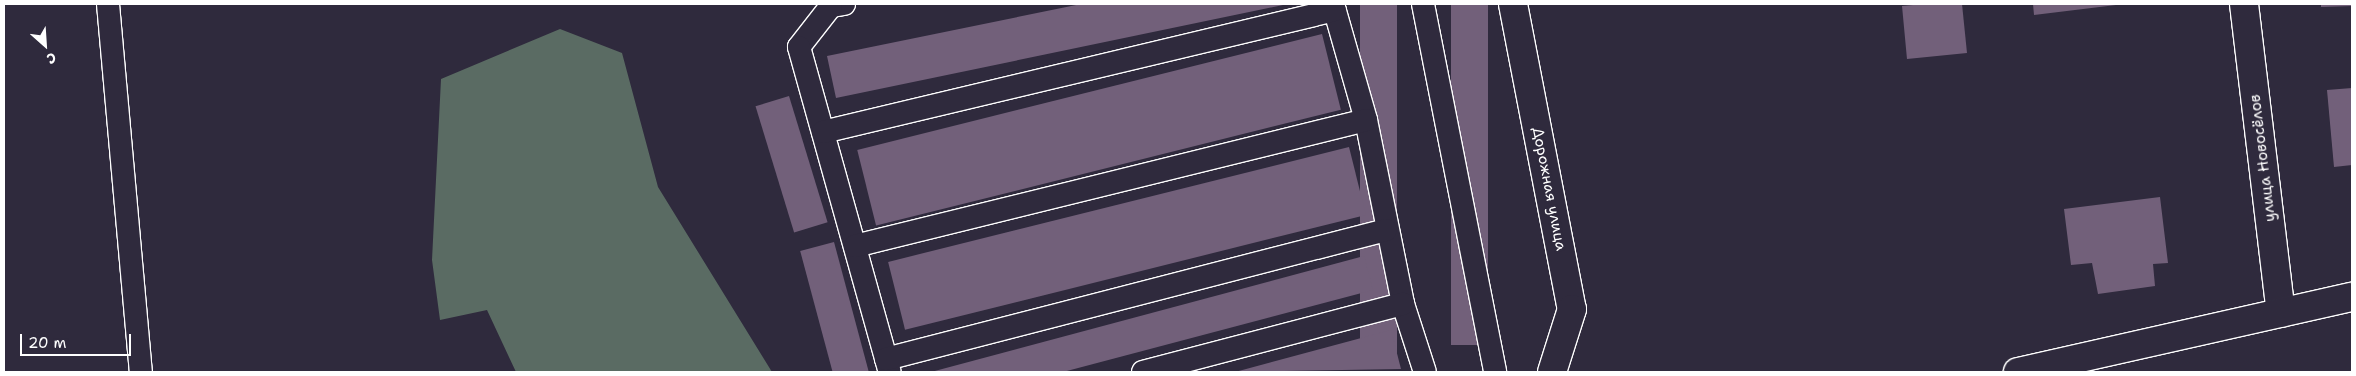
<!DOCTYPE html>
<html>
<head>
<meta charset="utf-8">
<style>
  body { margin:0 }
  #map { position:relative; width:2356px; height:376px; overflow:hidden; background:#2f2a3d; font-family:"Shantell Sans",sans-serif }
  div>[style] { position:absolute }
  .green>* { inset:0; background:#5a6b63 }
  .building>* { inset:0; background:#72607a; transform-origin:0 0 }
  .roads { filter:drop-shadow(1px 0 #fff) drop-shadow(-1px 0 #fff) drop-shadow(0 1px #fff) drop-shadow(0 -1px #fff) }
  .service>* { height:22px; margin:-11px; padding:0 11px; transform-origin:11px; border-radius:11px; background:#2f2a3d }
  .minor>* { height:28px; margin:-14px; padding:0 14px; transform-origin:14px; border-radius:14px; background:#2f2a3d }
  .tertiary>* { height:28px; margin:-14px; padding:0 14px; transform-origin:14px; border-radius:14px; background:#2f2a3d }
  span { translate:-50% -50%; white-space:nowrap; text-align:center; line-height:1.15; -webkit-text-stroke:5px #2f2a3d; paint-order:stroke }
  .street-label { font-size:15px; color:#fff }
  .frame { position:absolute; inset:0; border:5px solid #fff; pointer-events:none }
  .north { position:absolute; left:20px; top:20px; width:50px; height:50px; -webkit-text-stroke:4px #2f2a3d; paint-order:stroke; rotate:154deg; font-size:14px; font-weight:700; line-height:20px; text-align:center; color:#fff }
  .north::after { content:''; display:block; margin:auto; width:18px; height:22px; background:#fff; clip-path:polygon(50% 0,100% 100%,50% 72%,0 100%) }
  .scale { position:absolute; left:20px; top:334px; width:111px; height:22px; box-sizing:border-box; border:2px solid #fff; border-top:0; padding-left:6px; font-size:15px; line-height:18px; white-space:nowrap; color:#fff; -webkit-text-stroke:4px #2f2a3d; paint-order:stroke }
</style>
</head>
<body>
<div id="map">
  <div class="green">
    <i style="clip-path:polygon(560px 29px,622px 53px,658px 187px,772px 372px,516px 372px,487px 310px,440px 320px,432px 260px,441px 79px)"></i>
  </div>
  <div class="building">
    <i style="clip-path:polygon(1081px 4px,1283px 5px,836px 98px,827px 56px)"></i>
    <i style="left:1360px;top:4px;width:37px;height:365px"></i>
    <i style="left:1451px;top:4px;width:37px;height:341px"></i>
    <i style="clip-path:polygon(1924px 4px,1962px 4px,1967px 53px,1907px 59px,1902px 6px)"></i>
    <i style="clip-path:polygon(2033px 4px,2116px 4px,2116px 5px,2034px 15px)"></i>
    <i style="clip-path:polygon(2321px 4px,2352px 4px,2352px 6px,2321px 7px)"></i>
    <i style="left:1322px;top:34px;width:78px;height:479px;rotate:76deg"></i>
    <i style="clip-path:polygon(2352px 88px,2352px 165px,2334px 167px,2327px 90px)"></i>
    <i style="left:789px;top:96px;width:132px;height:35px;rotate:73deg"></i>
    <i style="left:1349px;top:147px;width:70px;height:475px;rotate:76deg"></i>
    <i style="clip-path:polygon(2160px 197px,2168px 263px,2153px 264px,2155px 286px,2098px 294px,2092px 263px,2071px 265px,2064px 209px)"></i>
    <i style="left:834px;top:242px;width:135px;height:35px;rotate:75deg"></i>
    <i style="clip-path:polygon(1364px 256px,1373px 290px,1063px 372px,931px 372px)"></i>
    <i style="clip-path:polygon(1391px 330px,1401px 369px,1235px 372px)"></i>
  </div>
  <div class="roads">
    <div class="service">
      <i style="left:108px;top:4px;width:369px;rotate:84.9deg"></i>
      <i style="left:844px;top:4px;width:13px;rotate:171deg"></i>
      <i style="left:831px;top:6px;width:52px;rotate:128deg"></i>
      <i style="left:799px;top:47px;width:337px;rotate:74.4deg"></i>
      <i style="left:1333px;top:4px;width:121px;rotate:74.1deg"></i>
      <i style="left:1366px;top:120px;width:188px;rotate:78.6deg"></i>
      <i style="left:1403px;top:304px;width:71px;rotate:72.1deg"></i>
      <i style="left:1423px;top:4px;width:375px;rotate:78.9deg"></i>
      <i style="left:823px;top:132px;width:526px;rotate:-13.4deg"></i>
      <i style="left:855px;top:246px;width:526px;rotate:-13.85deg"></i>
      <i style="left:886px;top:359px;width:516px;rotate:-14.47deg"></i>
      <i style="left:1143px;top:372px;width:269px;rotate:-14.7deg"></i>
    </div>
    <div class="minor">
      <i style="left:1513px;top:4px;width:311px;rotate:79.1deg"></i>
      <i style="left:1572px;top:309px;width:66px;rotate:107.6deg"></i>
      <i style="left:2244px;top:4px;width:311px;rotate:83.2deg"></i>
    </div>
    <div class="tertiary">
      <i style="left:2018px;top:372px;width:342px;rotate:-12.7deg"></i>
    </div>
  </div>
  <div class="street-label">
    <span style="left:2263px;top:158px;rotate:-97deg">улица Новосёлов</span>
    <span style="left:1549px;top:189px;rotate:79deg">Дорожная улица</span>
  </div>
  <div class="frame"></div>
  <div class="north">С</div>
  <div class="scale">20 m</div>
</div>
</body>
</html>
